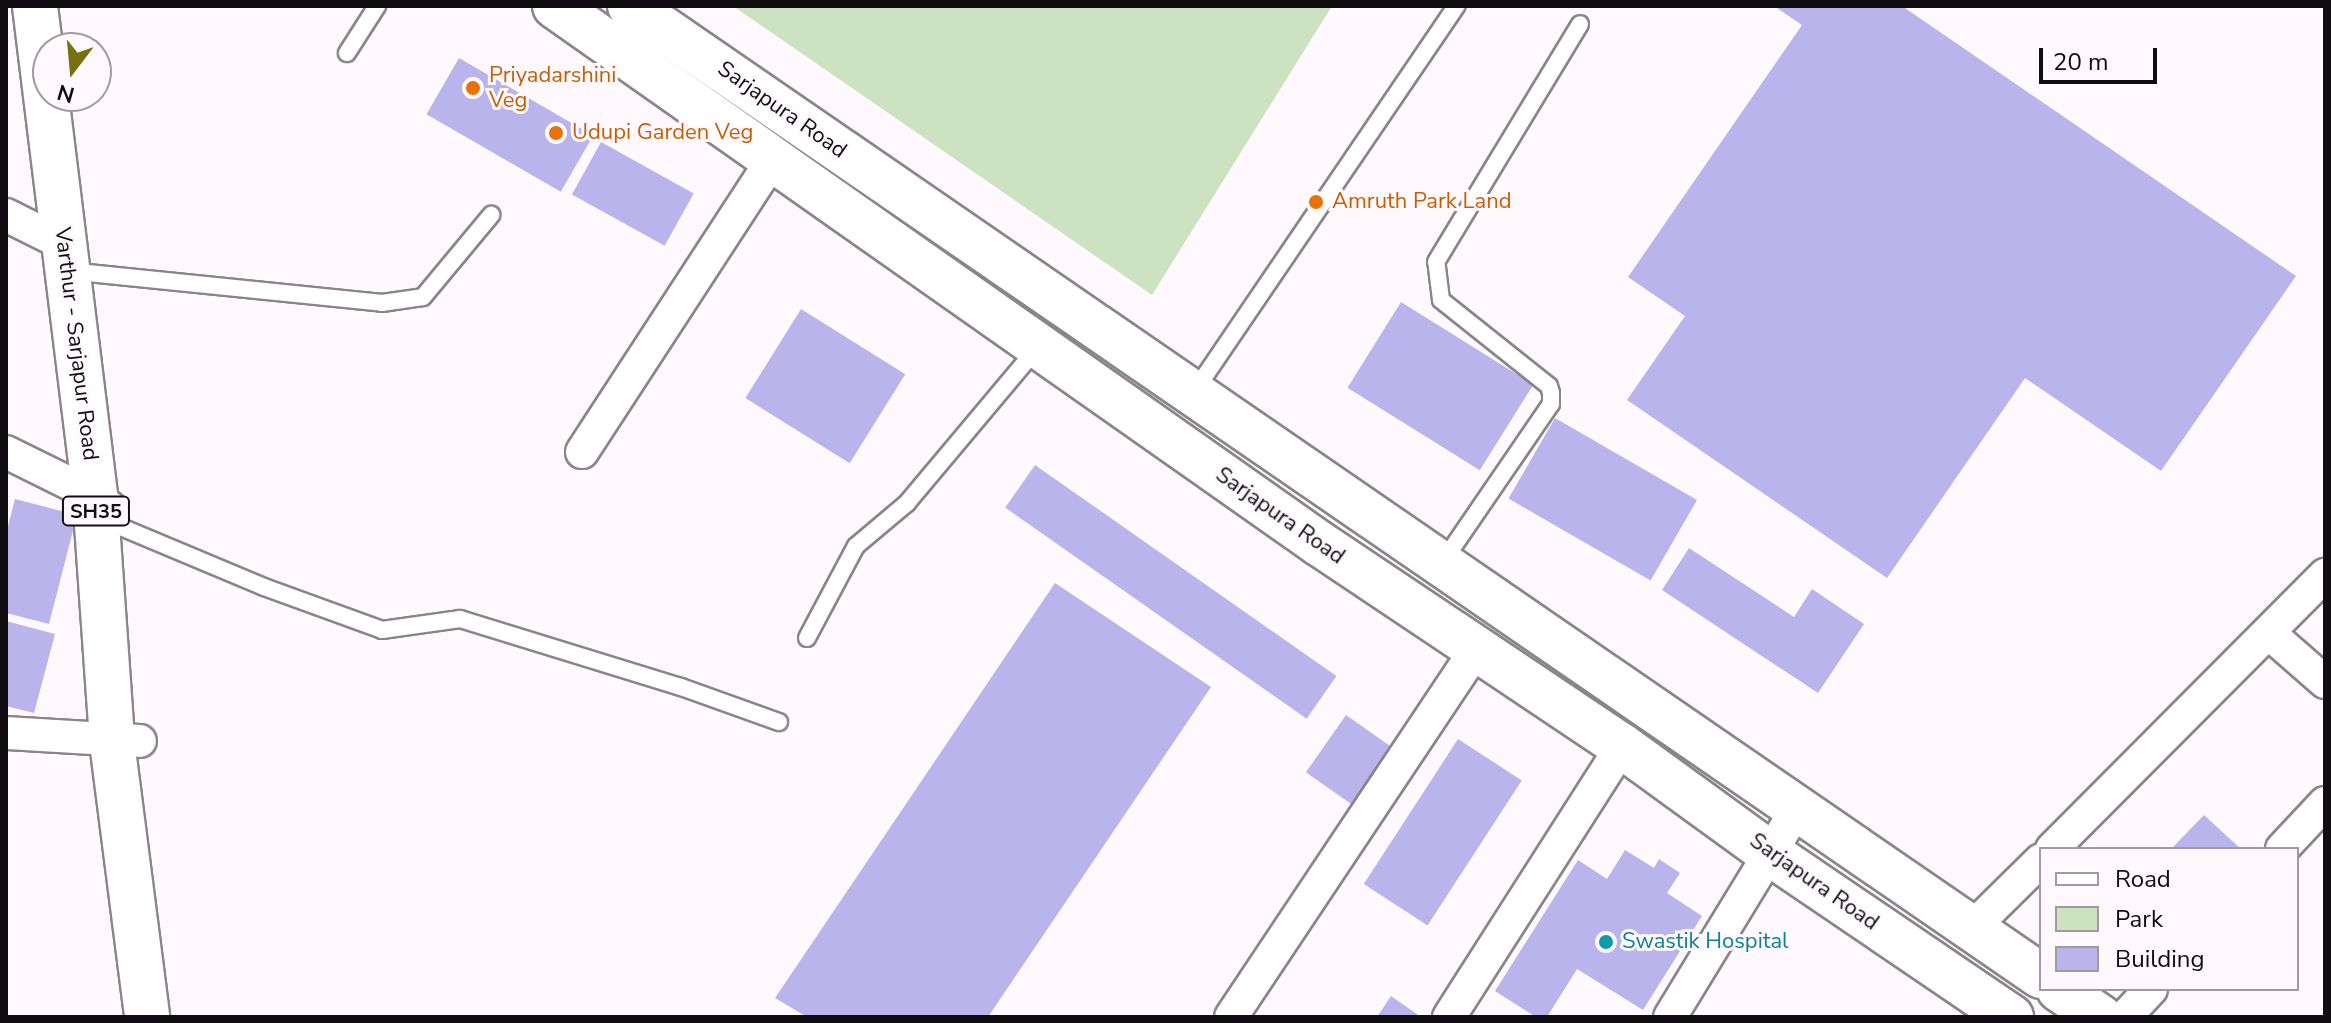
<!DOCTYPE html>
<html>
<head>
<meta charset="utf-8">
<style>
  body { margin:0 }
  #map { position:relative; width:2331px; height:1023px; overflow:hidden; background:#fff9fe; font-family:"Nunito Sans",sans-serif }
  div>[style] { position:absolute }
  .green>* { inset:0; background:#cde2c1 }
  .building>* { inset:0; background:#b9b4eb; transform-origin:0 0 }
  .roads { filter:drop-shadow(2px 0 #8b858b) drop-shadow(-2px 0 #8b858b) drop-shadow(0 2px #8b858b) drop-shadow(0 -2px #8b858b) }
  .service>* { height:16px; margin:-8px; padding:0 8px; transform-origin:8px; border-radius:8px; background:#fff }
  .minor>* { height:32px; margin:-16px; padding:0 16px; transform-origin:16px; border-radius:16px; background:#fff }
  .primary>* { height:44px; margin:-22px; padding:0 22px; transform-origin:22px; border-radius:22px; background:#fff }
  .dots>* { width:22px; height:22px; translate:-50% -50%; box-sizing:border-box; border:4px solid #fff9fe; border-radius:50% }
  span { translate:-50% -50%; white-space:nowrap; text-align:center; line-height:1.15; -webkit-text-stroke:6px #fff9fe; paint-order:stroke }
  .shield-label span { padding:2px 6px; background:#fff9fe; border:2px solid; border-radius:6px; -webkit-text-stroke-width:0 }
  .shield-label { font-size:20px; color:#100e10; font-weight:700 }
  .food-label { font-size:22px; color:#c56008 }
  .left { translate:0 -50%; text-align:left }
  .street-label { font-size:22px; color:#100e10 }
  .culture-label { font-size:22px; color:#0d838f }
  .frame { position:absolute; inset:0; border:8px solid #100e10; pointer-events:none }
  .legend { position:absolute; left:2039px; top:847px; width:260px; height:144px; box-sizing:border-box; background:#fff9fe; border:2px solid #9f9b9f; margin:0; padding:10px 14px; list-style:none; font-size:24px; color:#100e10 }
  .legend li { display:flex; align-items:center; gap:16px; height:40px }
  .legend b { width:40px; border:2px solid #9f9b9f }
  .north { position:absolute; left:32px; top:32px; width:80px; height:80px; box-sizing:border-box; background:#fff9fe; border:2px solid #9f9b9f; border-radius:50%; rotate:196deg; font-size:22px; font-weight:700; line-height:32px; text-align:center; color:#100e10 }
  .north::after { content:''; display:block; margin:auto; width:28px; height:36px; background:#767011; clip-path:polygon(50% 0,100% 100%,50% 72%,0 100%) }
  .scale { position:absolute; left:2039px; top:48px; width:118px; height:36px; box-sizing:border-box; border:4px solid #100e10; border-top:0; padding-left:10px; font-size:24px; line-height:28px; white-space:nowrap; color:#100e10; -webkit-text-stroke:6px #fff9fe; paint-order:stroke }
</style>
</head>
<body>
<div id="map">
  <div class="green">
    <i style="clip-path:polygon(733px 6px,1332px 6px,1152px 295px)"></i>
  </div>
  <div class="building">
    <i style="clip-path:polygon(1774px 6px,1902px 6px,2296px 276px,2161px 471px,2025px 378px,1887px 578px,1627px 400px,1685px 316px,1628px 277px,1802px 25px)"></i>
    <i style="left:459px;top:58px;width:155px;height:65px;rotate:30deg"></i>
    <i style="left:601px;top:142px;width:106px;height:60px;rotate:29deg"></i>
    <i style="left:1401px;top:302px;width:156px;height:101px;rotate:32deg"></i>
    <i style="left:801px;top:309px;width:123px;height:105px;rotate:32deg"></i>
    <i style="left:1555px;top:418px;width:164px;height:93px;rotate:30deg"></i>
    <i style="left:1035px;top:465px;width:368px;height:52px;rotate:35deg"></i>
    <i style="clip-path:polygon(15px 499px,77px 515px,49px 624px,6px 613px,6px 534px)"></i>
    <i style="clip-path:polygon(1689px 548px,1794px 617px,1812px 589px,1864px 624px,1818px 693px,1662px 590px)"></i>
    <i style="clip-path:polygon(1055px 583px,1211px 687px,988px 1017px,807px 1017px,775px 998px)"></i>
    <i style="clip-path:polygon(6px 621px,55px 634px,34px 713px,6px 706px)"></i>
    <i style="left:1346px;top:715px;width:57px;height:70px;rotate:35deg"></i>
    <i style="left:1458px;top:739px;width:76px;height:173px;rotate:33deg"></i>
    <i style="clip-path:polygon(2204px 815px,2241px 849px,2171px 849px)"></i>
    <i style="clip-path:polygon(1625px 850px,1654px 868px,1659px 859px,1680px 873px,1667px 893px,1702px 916px,1643px 1010px,1577px 969px,1547px 1017px,1536px 1017px,1495px 991px,1578px 860px,1607px 879px)"></i>
    <i style="clip-path:polygon(1391px 996px,1421px 1017px,1377px 1017px)"></i>
  </div>
  <div class="roads">
    <div class="service">
      <i style="left:347px;top:53px;width:56px;rotate:-57.4deg"></i>
      <i style="left:88px;top:273px;width:296px;rotate:5.8deg"></i>
      <i style="left:382px;top:303px;width:41px;rotate:-8.3deg"></i>
      <i style="left:423px;top:297px;width:107px;rotate:-50.3deg"></i>
      <i style="left:1194px;top:392px;width:467px;rotate:-55.8deg"></i>
      <i style="left:116px;top:525px;width:160px;rotate:22.7deg"></i>
      <i style="left:264px;top:587px;width:126px;rotate:20deg"></i>
      <i style="left:382px;top:630px;width:79px;rotate:-8deg"></i>
      <i style="left:460px;top:619px;width:231px;rotate:17.1deg"></i>
      <i style="left:681px;top:687px;width:104px;rotate:19.7deg"></i>
      <i style="left:1442px;top:563px;width:193px;rotate:-55.6deg"></i>
      <i style="left:1551px;top:404px;width:11px;rotate:-90deg"></i>
      <i style="left:1551px;top:393px;width:7px;rotate:-106deg"></i>
      <i style="left:1549px;top:386px;width:138px;rotate:-141.5deg"></i>
      <i style="left:1441px;top:300px;width:38px;rotate:-97deg"></i>
      <i style="left:1436px;top:262px;width:278px;rotate:-58.8deg"></i>
      <i style="left:807px;top:638px;width:104px;rotate:-62deg"></i>
      <i style="left:856px;top:546px;width:67px;rotate:-40.1deg"></i>
      <i style="left:907px;top:503px;width:204px;rotate:-50deg"></i>
    </div>
    <div class="minor">
      <i style="left:6px;top:215px;width:65px;rotate:26.6deg"></i>
      <i style="left:6px;top:452px;width:99px;rotate:26.3deg"></i>
      <i style="left:95px;top:496px;width:18px;rotate:38deg"></i>
      <i style="left:582px;top:452px;width:350px;rotate:-56.9deg"></i>
      <i style="left:2270px;top:634px;width:73px;rotate:41.1deg"></i>
      <i style="left:6px;top:733px;width:134px;rotate:3.4deg"></i>
      <i style="left:2052px;top:849px;width:387px;rotate:-45.1deg"></i>
      <i style="left:2282px;top:849px;width:63px;rotate:-46.9deg"></i>
      <i style="left:1971px;top:929px;width:98px;rotate:-44.6deg"></i>
      <i style="left:1231px;top:1017px;width:442px;rotate:-56.3deg"></i>
      <i style="left:1449px;top:1017px;width:322px;rotate:-57.4deg"></i>
      <i style="left:1670px;top:1017px;width:244px;rotate:-58.6deg"></i>
      <i style="left:2125px;top:1017px;width:38px;rotate:-47deg"></i>
    </div>
    <div class="primary">
      <i style="left:35px;top:6px;width:494px;rotate:83deg"></i>
      <i style="left:95px;top:496px;width:247px;rotate:86deg"></i>
      <i style="left:112px;top:742px;width:277px;rotate:82.7deg"></i>
      <i style="left:555px;top:6px;width:935px;rotate:35.12deg"></i>
      <i style="left:1320px;top:544px;width:363px;rotate:33.8deg"></i>
      <i style="left:1622px;top:746px;width:180px;rotate:36deg"></i>
      <i style="left:1768px;top:852px;width:294px;rotate:34.2deg"></i>
      <i style="left:630px;top:6px;width:1712px;rotate:34.51deg"></i>
      <i style="left:2059px;top:989px;width:50px;rotate:34.3deg"></i>
    </div>
  </div>
  <div class="dots">
    <i style="left:473px;top:88px;background:#e8710a"></i>
    <i style="left:556px;top:133px;background:#e8710a"></i>
    <i style="left:1316px;top:202px;background:#e8710a"></i>
    <i style="left:1606px;top:942px;background:#0f9aa8"></i>
  </div>
  <div class="shield-label">
    <span style="left:96px;top:511px">SH35</span>
  </div>
  <div class="food-label">
    <span class="left" style="left:489px;top:88px">Priyadarshini<br>Veg</span>
    <span class="left" style="left:572px;top:133px">Udupi Garden Veg</span>
    <span class="left" style="left:1332px;top:202px">Amruth Park Land</span>
  </div>
  <div class="street-label">
    <span style="left:782px;top:110px;rotate:35deg">Sarjapura Road</span>
    <span style="left:76px;top:344px;rotate:83deg">Varthur - Sarjapur Road</span>
    <span style="left:1280px;top:516px;rotate:35deg">Sarjapura Road</span>
    <span style="left:1814px;top:882px;rotate:35deg">Sarjapura Road</span>
  </div>
  <div class="culture-label">
    <span class="left" style="left:1622px;top:942px">Swastik Hospital</span>
  </div>
  <div class="frame"></div>
  <ul class="legend">
  <li><b style="height:10px;background:#fff"></b>Road</li>
  <li><b style="height:22px;background:#cde2c1"></b>Park</li>
  <li><b style="height:22px;background:#b9b4eb"></b>Building</li>
  </ul>
  <div class="north">N</div>
  <div class="scale">20 m</div>
</div>
</body>
</html>
